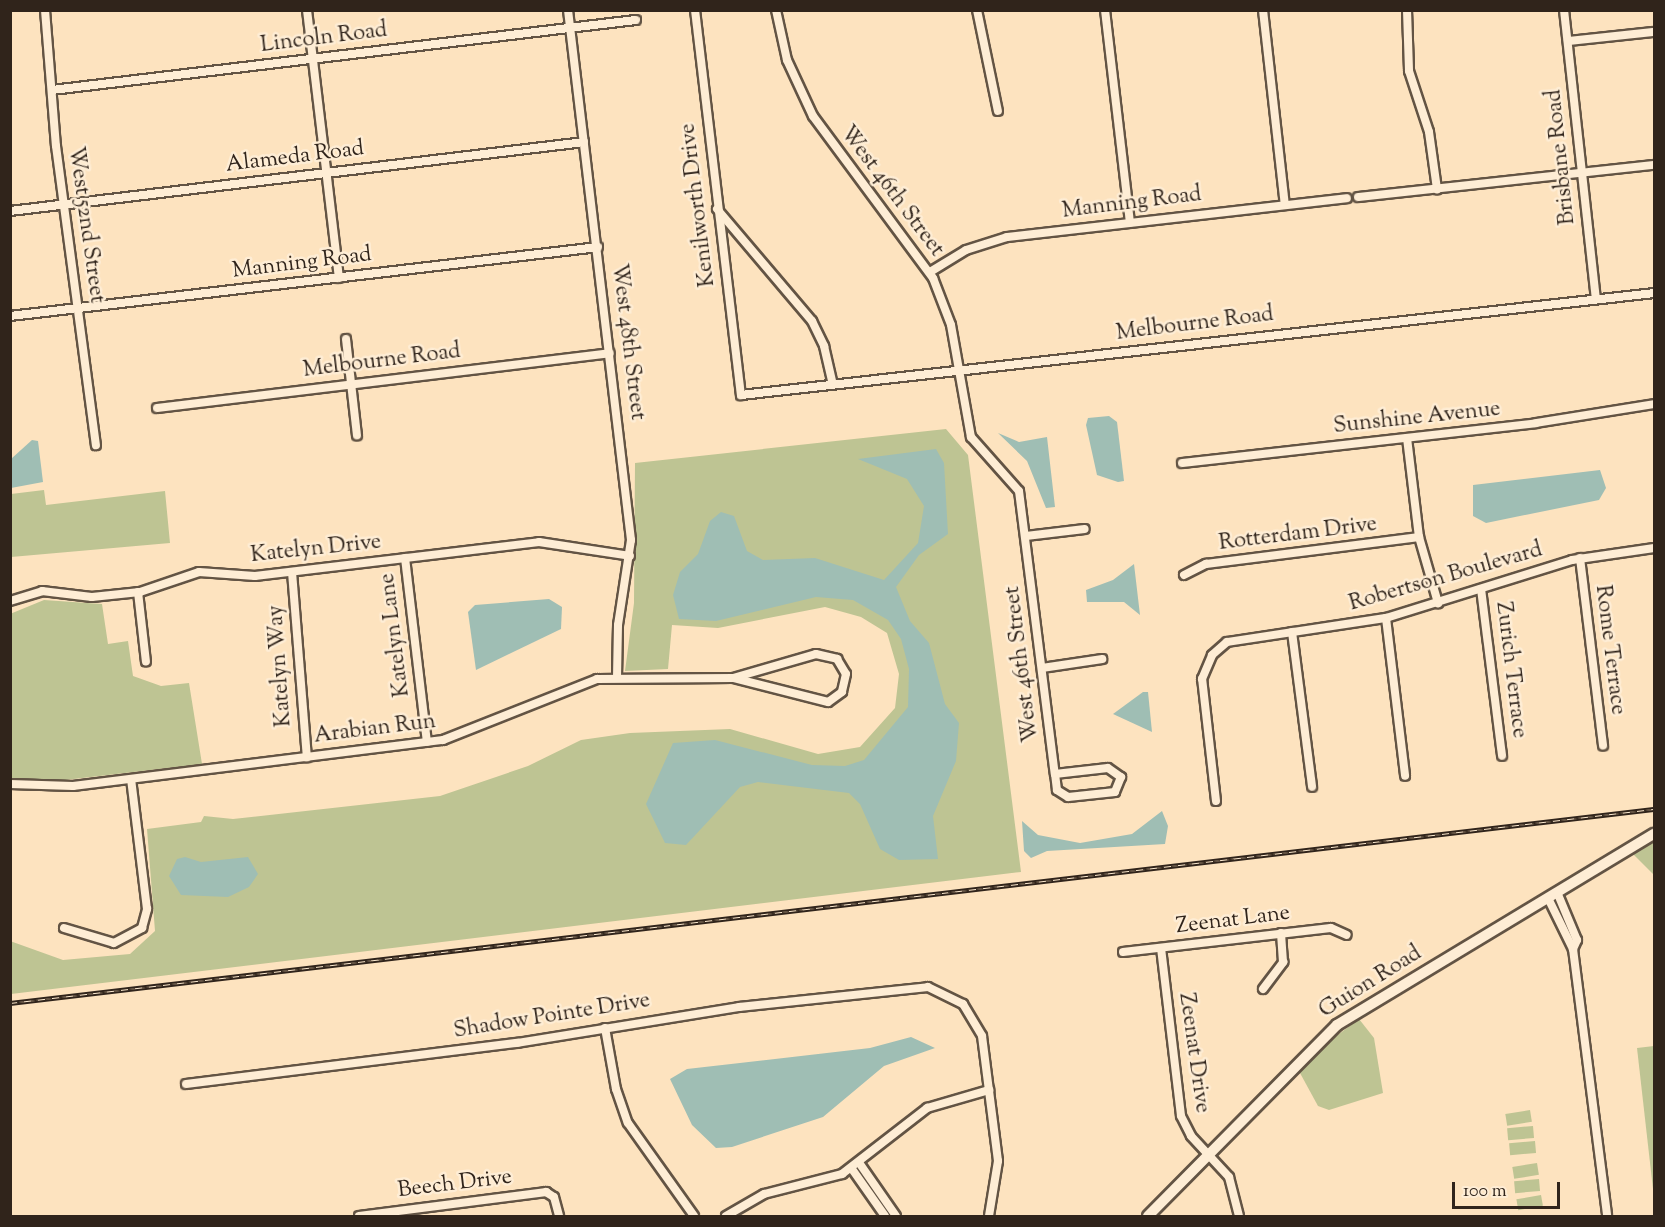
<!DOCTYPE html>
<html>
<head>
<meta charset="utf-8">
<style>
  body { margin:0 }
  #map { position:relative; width:1665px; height:1227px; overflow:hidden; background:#fde3bf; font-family:"Sorts Mill Goudy",serif }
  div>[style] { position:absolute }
  .green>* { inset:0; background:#bec493; transform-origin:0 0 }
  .water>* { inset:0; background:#9fbeb4 }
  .roads { filter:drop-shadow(2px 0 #635444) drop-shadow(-2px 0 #635444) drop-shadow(0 2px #635444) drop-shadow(0 -2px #635444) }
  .minor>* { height:8px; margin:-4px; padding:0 4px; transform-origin:4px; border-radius:4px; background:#feedd5 }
  .tertiary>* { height:10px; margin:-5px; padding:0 5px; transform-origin:5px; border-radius:5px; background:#feedd5 }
  .rail>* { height:4.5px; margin-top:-2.25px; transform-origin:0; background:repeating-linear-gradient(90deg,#feedd5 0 7px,#30241b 0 14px); box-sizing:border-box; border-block:2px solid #30241b }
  span { translate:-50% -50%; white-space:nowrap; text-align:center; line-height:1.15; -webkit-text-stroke:5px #feedd5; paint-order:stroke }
  .street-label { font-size:22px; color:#30241b }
  .frame { position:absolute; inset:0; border:12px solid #30241b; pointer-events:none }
  .scale { position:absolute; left:1452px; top:1182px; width:108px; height:27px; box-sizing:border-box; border:3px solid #30241b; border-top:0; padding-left:8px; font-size:18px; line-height:21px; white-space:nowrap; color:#30241b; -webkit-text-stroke:4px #feedd5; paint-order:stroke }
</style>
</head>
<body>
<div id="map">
  <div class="green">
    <i style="clip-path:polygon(946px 429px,968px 455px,1021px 872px,11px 994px,10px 941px,63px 960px,130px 954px,155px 931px,147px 829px,201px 822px,204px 816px,233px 819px,440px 796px,528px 766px,581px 740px,630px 733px,730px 729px,818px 754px,860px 747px,895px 708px,899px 674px,887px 633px,861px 617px,825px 607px,718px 628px,672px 625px,668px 669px,625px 671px,634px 603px,635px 463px)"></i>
    <i style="clip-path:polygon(44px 490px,46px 505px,165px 491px,170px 543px,11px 557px,11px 494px)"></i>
    <i style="clip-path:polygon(44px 600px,102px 604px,108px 644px,128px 641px,133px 676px,161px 686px,189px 683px,202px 764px,48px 782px,11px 778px,10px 614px)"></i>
    <i style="clip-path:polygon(1654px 835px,1654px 875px,1633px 854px)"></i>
    <i style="clip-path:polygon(1359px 1019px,1374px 1038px,1383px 1093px,1329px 1110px,1318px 1106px,1300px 1073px,1316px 1051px)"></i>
    <i style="clip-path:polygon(1654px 1046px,1654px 1198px,1637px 1048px)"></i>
    <i style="left:1530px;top:1110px;width:12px;height:25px;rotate:81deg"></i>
    <i style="left:1533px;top:1126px;width:12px;height:26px;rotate:85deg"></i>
    <i style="left:1535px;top:1141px;width:12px;height:26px;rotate:85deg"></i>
    <i style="left:1537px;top:1163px;width:12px;height:25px;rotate:81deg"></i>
    <i style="left:1539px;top:1179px;width:12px;height:25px;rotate:85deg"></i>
    <i style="left:1541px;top:1195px;width:11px;height:25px;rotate:80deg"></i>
  </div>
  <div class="water">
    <i style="clip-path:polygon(1109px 416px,1117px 422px,1124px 481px,1118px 482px,1097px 475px,1086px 425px,1088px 418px)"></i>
    <i style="clip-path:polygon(998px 433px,1019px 442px,1047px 437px,1055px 507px,1046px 508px,1027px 461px)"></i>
    <i style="clip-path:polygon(32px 440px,38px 441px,43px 482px,11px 488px,11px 459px)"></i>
    <i style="clip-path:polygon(936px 449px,944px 463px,948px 534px,919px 555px,896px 587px,910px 621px,929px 643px,945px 704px,959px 723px,956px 761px,933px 816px,938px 859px,899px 860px,880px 849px,860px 804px,849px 793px,758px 782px,740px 787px,686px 845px,665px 843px,646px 804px,673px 743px,715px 740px,812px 765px,845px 766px,864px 760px,908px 707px,909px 669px,901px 639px,888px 620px,853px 600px,816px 597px,716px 621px,679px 619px,673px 595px,680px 572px,698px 554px,710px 521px,721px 512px,734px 516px,747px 551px,763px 560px,815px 558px,884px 580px,918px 543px,924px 506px,907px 479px,858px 459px)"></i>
    <i style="clip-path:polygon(1600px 470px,1606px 488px,1599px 500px,1486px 523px,1473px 516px,1473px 485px)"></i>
    <i style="clip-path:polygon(1134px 564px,1140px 615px,1124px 602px,1087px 602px,1086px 590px,1113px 580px)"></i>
    <i style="clip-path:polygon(549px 599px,562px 607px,561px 629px,476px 670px,468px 612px,475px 605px)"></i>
    <i style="clip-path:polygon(1143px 692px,1148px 692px,1152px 732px,1113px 714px)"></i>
    <i style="clip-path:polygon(1162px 811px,1168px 826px,1165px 844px,1047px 851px,1031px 858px,1024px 851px,1022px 821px,1038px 835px,1080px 843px,1132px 834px)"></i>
    <i style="clip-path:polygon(185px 857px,201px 862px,248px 857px,258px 874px,249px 887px,228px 897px,181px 895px,169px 876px,177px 859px)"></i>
    <i style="clip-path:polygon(911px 1037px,935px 1048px,884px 1066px,823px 1117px,732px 1147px,716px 1148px,692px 1125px,670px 1079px,687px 1069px,870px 1048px)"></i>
  </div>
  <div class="roads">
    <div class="minor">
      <i style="left:45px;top:10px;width:136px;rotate:85.4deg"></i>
      <i style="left:56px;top:146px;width:302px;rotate:82.4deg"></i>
      <i style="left:307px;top:10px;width:270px;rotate:83.2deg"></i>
      <i style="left:568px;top:10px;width:534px;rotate:83.22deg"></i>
      <i style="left:631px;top:540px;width:86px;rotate:98.7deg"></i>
      <i style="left:618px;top:625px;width:52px;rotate:91.1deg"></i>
      <i style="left:695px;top:10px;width:388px;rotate:83.2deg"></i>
      <i style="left:741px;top:395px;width:919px;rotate:-6.37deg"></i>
      <i style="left:776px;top:10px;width:51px;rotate:77.6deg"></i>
      <i style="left:787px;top:60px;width:62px;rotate:65.1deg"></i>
      <i style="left:813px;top:116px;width:202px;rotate:53.5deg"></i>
      <i style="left:933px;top:278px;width:50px;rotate:69deg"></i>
      <i style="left:951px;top:325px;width:114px;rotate:79.9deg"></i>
      <i style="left:971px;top:437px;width:72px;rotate:48.4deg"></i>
      <i style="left:1019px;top:491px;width:285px;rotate:82.8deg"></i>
      <i style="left:977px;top:10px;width:103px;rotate:78.3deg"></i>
      <i style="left:1105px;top:10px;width:214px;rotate:83.3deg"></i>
      <i style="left:1263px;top:10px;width:196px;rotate:83.6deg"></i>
      <i style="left:1407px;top:10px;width:61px;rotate:88.1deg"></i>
      <i style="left:1409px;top:71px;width:64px;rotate:71.8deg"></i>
      <i style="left:1429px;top:132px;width:58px;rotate:82deg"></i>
      <i style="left:1564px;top:10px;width:291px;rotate:83.7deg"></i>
      <i style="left:1568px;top:41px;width:86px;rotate:-6deg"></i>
      <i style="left:52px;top:90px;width:588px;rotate:-6.84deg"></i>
      <i style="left:1358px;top:197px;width:298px;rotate:-6.2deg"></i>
      <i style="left:717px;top:209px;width:147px;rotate:49.7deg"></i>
      <i style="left:812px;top:321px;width:28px;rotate:64deg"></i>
      <i style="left:824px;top:346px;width:37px;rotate:77deg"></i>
      <i style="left:10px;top:211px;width:578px;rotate:-6.85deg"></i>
      <i style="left:930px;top:272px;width:42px;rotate:-31.4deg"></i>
      <i style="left:966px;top:250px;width:43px;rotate:-17.6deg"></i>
      <i style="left:1007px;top:237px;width:342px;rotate:-6.5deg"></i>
      <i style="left:10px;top:316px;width:592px;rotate:-6.69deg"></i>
      <i style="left:346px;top:339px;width:97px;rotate:83.5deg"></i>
      <i style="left:157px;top:408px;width:456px;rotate:-6.9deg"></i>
      <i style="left:1407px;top:438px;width:100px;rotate:83.1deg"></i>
      <i style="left:1419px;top:537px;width:69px;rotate:73.9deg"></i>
      <i style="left:1182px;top:463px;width:356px;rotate:-6.4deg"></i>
      <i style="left:1536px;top:423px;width:120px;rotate:-9.1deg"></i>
      <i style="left:1026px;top:536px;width:59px;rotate:-6.8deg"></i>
      <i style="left:405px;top:558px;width:185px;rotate:83.2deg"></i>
      <i style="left:1580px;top:558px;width:189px;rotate:83deg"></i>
      <i style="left:292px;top:572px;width:186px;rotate:85.4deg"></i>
      <i style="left:1184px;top:575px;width:25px;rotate:-27deg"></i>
      <i style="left:1206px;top:564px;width:215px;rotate:-7.2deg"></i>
      <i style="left:1481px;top:589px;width:168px;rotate:82.8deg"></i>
      <i style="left:138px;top:592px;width:70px;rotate:83.5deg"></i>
      <i style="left:10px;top:601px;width:34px;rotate:-17deg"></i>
      <i style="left:42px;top:591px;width:50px;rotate:6.8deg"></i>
      <i style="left:92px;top:597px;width:48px;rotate:-5.9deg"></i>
      <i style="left:140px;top:592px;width:62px;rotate:-18.7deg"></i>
      <i style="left:199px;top:572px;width:56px;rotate:4.1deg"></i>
      <i style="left:255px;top:576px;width:286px;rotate:-6.8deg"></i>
      <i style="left:539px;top:542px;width:92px;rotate:8.7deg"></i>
      <i style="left:1386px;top:618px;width:159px;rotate:83.1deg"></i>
      <i style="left:1292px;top:632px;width:156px;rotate:82.6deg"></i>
      <i style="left:816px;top:654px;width:22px;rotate:13deg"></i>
      <i style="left:837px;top:659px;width:17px;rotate:59deg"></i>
      <i style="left:846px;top:674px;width:18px;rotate:103deg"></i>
      <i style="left:842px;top:692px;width:17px;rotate:144deg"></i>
      <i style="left:828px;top:702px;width:98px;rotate:-165.8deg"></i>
      <i style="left:733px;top:678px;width:86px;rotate:-16.1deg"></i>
      <i style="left:1042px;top:668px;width:61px;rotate:-8.5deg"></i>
      <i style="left:1108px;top:768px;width:16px;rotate:35deg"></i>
      <i style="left:1121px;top:777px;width:16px;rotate:112deg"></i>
      <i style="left:1115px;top:792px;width:47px;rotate:173.9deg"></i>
      <i style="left:1068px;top:797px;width:13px;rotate:-148deg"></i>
      <i style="left:1057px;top:790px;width:16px;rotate:-97deg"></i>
      <i style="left:1055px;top:774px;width:53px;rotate:-6.5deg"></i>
      <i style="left:10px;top:784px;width:63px;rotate:1.8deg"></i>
      <i style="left:73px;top:786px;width:373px;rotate:-7.1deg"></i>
      <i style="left:443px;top:740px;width:166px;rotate:-21.6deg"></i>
      <i style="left:597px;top:679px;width:136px;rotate:-0.4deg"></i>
      <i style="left:1216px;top:801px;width:123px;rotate:-96.5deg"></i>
      <i style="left:1202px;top:679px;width:26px;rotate:-67deg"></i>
      <i style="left:1212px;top:655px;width:20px;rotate:-41deg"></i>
      <i style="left:1227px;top:642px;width:161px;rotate:-8.6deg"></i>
      <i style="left:1386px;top:618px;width:195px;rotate:-17.3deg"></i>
      <i style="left:1572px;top:560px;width:83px;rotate:-8.3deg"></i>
      <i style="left:1557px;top:892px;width:52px;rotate:67.4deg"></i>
      <i style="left:1577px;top:940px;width:10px;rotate:114deg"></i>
      <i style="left:1548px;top:898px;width:57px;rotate:63.9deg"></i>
      <i style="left:1573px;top:949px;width:269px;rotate:82.7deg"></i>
      <i style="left:64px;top:928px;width:52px;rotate:16.7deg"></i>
      <i style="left:114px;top:943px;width:32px;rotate:-28deg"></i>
      <i style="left:142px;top:928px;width:20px;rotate:-75deg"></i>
      <i style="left:147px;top:909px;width:131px;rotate:-97deg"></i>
      <i style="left:1161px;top:948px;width:169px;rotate:83.2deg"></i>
      <i style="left:1181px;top:1116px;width:22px;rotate:63deg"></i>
      <i style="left:1191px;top:1136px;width:56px;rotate:47.2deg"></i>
      <i style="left:1229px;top:1177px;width:40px;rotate:75.6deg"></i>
      <i style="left:1123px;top:952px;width:209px;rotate:-6.6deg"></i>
      <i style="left:1331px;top:928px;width:17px;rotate:24deg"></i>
      <i style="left:1263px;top:989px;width:34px;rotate:-53deg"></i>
      <i style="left:1283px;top:962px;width:29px;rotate:-94deg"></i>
      <i style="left:605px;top:1028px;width:62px;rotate:79.8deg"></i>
      <i style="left:616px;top:1089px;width:36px;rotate:71deg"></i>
      <i style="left:628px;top:1123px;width:114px;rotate:54.6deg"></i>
      <i style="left:186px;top:1084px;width:334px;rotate:-7.1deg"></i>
      <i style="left:517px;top:1043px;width:225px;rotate:-9.2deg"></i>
      <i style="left:739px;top:1007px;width:190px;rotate:-6deg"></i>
      <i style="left:928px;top:987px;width:39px;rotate:26deg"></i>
      <i style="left:963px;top:1004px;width:37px;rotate:59deg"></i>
      <i style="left:982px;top:1036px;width:126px;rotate:82.7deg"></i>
      <i style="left:998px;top:1161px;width:56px;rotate:99.3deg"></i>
      <i style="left:860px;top:1164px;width:63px;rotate:55.3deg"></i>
      <i style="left:852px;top:1169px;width:57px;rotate:54.9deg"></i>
      <i style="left:359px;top:1216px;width:189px;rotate:-7.3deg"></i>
      <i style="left:546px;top:1192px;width:9px;rotate:32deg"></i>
      <i style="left:554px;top:1197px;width:20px;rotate:75deg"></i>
      <i style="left:726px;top:1216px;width:44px;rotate:-30.1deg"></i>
      <i style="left:764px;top:1194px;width:81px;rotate:-14.4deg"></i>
      <i style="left:842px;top:1174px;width:108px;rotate:-37.8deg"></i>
      <i style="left:927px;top:1108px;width:65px;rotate:-16.2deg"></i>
    </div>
    <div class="tertiary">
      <i style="left:1148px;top:1216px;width:269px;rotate:-45.3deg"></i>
      <i style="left:1337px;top:1025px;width:370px;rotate:-31.1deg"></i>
    </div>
  </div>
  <div class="rail">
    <i style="left:10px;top:1003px;width:1655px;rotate:-6.73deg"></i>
  </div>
  <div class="street-label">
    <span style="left:324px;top:39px;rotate:-7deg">Lincoln Road</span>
    <span style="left:1562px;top:157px;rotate:-96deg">Brisbane Road</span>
    <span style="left:295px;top:158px;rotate:-7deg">Alameda Road</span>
    <span style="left:891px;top:192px;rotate:53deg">West 46th Street</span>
    <span style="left:1132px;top:204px;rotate:-7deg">Manning Road</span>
    <span style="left:699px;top:205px;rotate:-97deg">Kenilworth Drive</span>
    <span style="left:85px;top:225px;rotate:82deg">West 52nd Street</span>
    <span style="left:302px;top:264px;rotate:-7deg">Manning Road</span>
    <span style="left:1195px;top:325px;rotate:-7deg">Melbourne Road</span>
    <span style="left:627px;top:342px;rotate:83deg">West 48th Street</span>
    <span style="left:382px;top:362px;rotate:-7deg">Melbourne Road</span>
    <span style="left:1417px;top:419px;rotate:-6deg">Sunshine Avenue</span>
    <span style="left:1298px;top:535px;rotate:-7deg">Rotterdam Drive</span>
    <span style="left:316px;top:550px;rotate:-6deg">Katelyn Drive</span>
    <span style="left:1446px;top:578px;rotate:-16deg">Robertson Boulevard</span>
    <span style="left:396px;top:635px;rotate:-97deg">Katelyn Lane</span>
    <span style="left:1609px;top:650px;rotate:83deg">Rome Terrace</span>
    <span style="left:1023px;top:664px;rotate:-97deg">West 46th Street</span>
    <span style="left:281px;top:666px;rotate:-94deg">Katelyn Way</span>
    <span style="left:1510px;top:670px;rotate:83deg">Zurich Terrace</span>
    <span style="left:375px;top:730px;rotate:-7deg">Arabian Run</span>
    <span style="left:1233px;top:921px;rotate:-7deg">Zeenat Lane</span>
    <span style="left:1371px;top:983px;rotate:-32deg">Guion Road</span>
    <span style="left:552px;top:1017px;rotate:-9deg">Shadow Pointe Drive</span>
    <span style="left:1193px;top:1053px;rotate:82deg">Zeenat Drive</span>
    <span style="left:455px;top:1185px;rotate:-7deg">Beech Drive</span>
  </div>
  <div class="frame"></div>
  <div class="scale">100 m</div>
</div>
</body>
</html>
